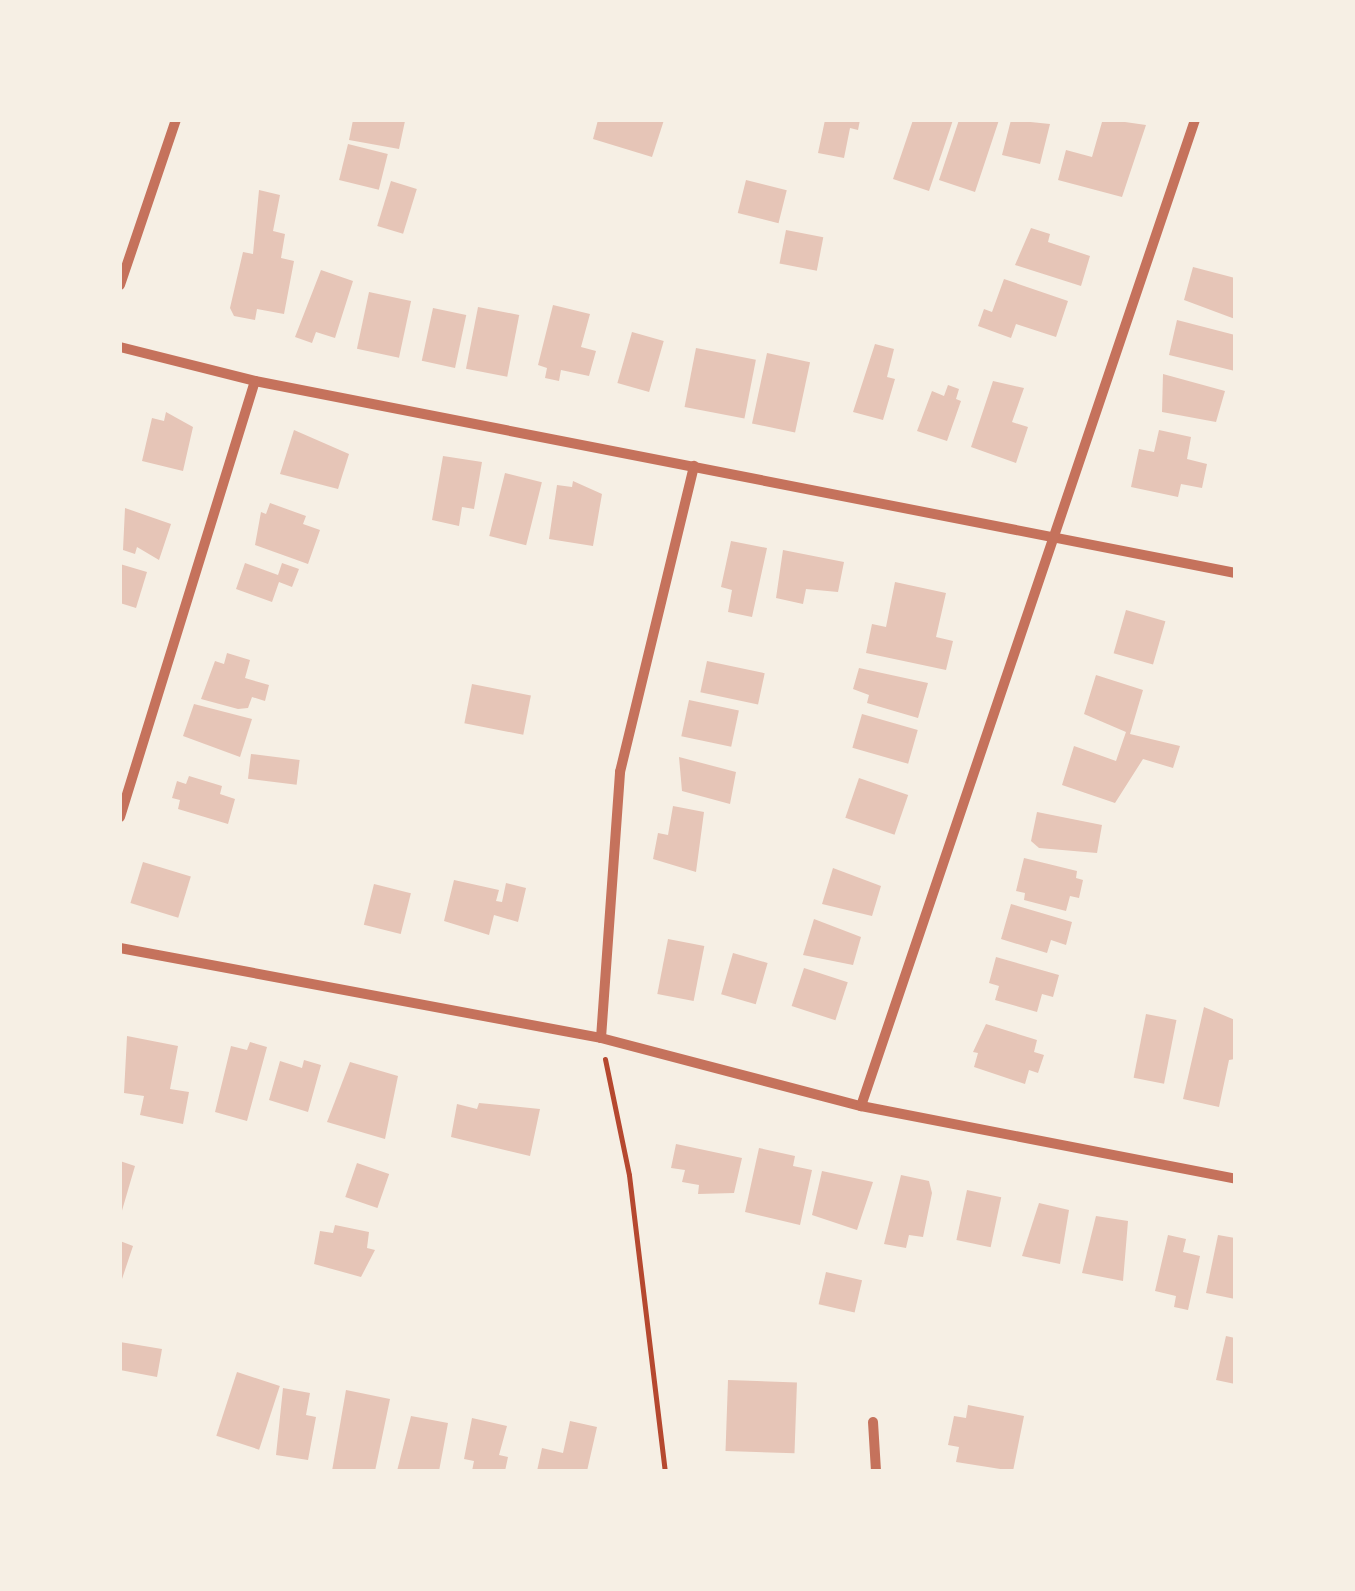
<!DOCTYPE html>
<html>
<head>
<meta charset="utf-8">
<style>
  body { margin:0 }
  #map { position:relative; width:1355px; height:1591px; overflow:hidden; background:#f6efe4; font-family:Raleway,sans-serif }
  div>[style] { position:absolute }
  .building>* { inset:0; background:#e6c5b7; transform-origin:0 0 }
  .path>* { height:5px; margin:-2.5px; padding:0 2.5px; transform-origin:2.5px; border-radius:2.5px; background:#b5482f }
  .minor>* { height:10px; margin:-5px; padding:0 5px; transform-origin:5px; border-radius:5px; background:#c5725c }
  span { translate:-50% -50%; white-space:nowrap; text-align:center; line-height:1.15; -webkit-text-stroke:8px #f6efe4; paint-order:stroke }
  .frame { position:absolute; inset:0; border:122px solid #f6efe4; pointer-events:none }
</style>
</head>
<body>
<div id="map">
  <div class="building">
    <i style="clip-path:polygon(353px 120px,405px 121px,399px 149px,349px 140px)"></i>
    <i style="clip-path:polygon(598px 120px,664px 120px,652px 157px,593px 139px)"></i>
    <i style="clip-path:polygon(825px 120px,860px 120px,858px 130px,850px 128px,844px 158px,818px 153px)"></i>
    <i style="clip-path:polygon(913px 120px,953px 120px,929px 191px,893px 179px)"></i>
    <i style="clip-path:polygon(959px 120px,999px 120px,975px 192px,939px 180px)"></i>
    <i style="clip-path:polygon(1011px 120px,1050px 124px,1040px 164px,1002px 155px)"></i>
    <i style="clip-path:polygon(1111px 120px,1146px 125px,1122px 197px,1058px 180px,1066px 150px,1092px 157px,1102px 122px)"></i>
    <i style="left:348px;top:144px;width:41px;height:37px;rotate:14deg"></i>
    <i style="left:746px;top:180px;width:42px;height:34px;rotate:14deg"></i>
    <i style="left:391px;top:181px;width:27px;height:47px;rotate:17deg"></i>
    <i style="clip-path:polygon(259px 190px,280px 195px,273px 231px,285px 234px,281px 258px,294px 261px,284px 314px,257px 309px,255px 320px,234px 316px,230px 308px,243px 252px,253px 254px)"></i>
    <i style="clip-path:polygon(1031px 228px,1050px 234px,1048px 242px,1090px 256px,1081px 286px,1015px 265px)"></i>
    <i style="left:786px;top:230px;width:38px;height:34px;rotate:11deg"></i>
    <i style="clip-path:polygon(1193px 267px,1235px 278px,1235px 319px,1184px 300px)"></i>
    <i style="clip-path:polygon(321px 270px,353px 281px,335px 338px,316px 332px,312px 343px,295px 337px)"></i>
    <i style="clip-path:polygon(1004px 279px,1068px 301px,1056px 337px,1016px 324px,1011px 338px,978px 326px,984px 309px,992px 312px)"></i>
    <i style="left:369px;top:292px;width:43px;height:58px;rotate:12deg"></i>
    <i style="clip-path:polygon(553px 305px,590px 314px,581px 347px,596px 351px,589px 376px,561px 370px,559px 381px,545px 378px,547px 368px,538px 365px)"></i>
    <i style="left:478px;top:307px;width:42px;height:63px;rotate:11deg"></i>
    <i style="left:433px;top:308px;width:34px;height:54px;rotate:12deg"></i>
    <i style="clip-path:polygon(1177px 320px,1235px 335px,1235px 371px,1169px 355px)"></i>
    <i style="left:632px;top:332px;width:33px;height:53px;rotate:16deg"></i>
    <i style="clip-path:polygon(875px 344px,894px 349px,887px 377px,895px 379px,883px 420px,853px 412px)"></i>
    <i style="left:696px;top:348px;width:61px;height:60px;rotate:11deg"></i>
    <i style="left:767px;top:353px;width:44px;height:72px;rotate:12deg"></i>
    <i style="clip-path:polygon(1163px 374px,1225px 391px,1216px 422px,1162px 412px)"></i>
    <i style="clip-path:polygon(993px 381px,1024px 388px,1012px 422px,1028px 427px,1016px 463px,971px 447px)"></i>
    <i style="clip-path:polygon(948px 385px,959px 389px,956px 399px,961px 401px,947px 441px,917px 431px,932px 391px,944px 396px)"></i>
    <i style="clip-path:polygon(166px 412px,193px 427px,183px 471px,142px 461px,152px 418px,164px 421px)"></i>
    <i style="clip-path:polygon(294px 430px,349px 454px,338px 489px,280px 474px)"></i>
    <i style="clip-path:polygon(1159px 430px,1191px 437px,1187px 459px,1207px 464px,1202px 488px,1181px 484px,1178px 497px,1131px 487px,1139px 449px,1154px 452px)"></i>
    <i style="clip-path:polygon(443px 456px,482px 462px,474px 509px,462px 507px,459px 526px,432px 520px)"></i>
    <i style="left:505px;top:473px;width:38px;height:65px;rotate:14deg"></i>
    <i style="clip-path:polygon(573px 481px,602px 494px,593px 546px,549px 539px,557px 485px,572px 487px)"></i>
    <i style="clip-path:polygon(270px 503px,306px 516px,303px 524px,320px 530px,308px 564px,255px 545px,261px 512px,266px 514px)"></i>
    <i style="clip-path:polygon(125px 508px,171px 524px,159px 560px,137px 547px,135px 554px,123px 550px)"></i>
    <i style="clip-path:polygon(731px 541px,767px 548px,752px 617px,728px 612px,732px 590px,721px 587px)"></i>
    <i style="clip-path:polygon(783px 550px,844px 562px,838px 592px,806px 589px,803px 604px,776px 598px)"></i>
    <i style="clip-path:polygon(245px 563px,278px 575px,282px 563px,299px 569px,292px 587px,279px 582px,272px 602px,236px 589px)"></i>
    <i style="clip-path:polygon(120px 564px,147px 572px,136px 608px,120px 603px)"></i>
    <i style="clip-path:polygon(895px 582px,946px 593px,936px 637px,953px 641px,946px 670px,866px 653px,872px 624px,886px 627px)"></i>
    <i style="left:1126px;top:610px;width:41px;height:45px;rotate:16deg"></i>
    <i style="clip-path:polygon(227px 653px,250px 660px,245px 678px,269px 685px,265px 701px,252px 697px,248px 708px,238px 709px,201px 699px,215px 661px,224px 664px)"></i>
    <i style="left:707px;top:661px;width:59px;height:32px;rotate:12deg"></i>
    <i style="clip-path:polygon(859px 668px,928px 683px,918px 718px,867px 703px,869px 695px,853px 689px)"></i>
    <i style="clip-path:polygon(1096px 675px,1143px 690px,1130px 734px,1180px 746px,1173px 768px,1143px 759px,1115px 803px,1062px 785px,1074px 746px,1116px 761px,1126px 732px,1084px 714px)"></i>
    <i style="left:472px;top:684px;width:60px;height:40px;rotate:11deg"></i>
    <i style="left:689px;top:700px;width:51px;height:37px;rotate:12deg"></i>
    <i style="clip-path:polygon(194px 704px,252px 719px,240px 757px,183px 736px)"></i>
    <i style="left:862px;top:714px;width:58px;height:35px;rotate:16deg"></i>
    <i style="left:251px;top:754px;width:49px;height:25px;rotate:7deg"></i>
    <i style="clip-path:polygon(679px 757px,736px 772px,730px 804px,682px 791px)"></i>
    <i style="clip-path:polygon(189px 776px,222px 786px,220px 794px,235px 799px,228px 824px,178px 809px,180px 800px,172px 798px,177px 781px,186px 784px)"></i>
    <i style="left:859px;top:778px;width:52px;height:42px;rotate:19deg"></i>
    <i style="clip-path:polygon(673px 806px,704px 812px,696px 872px,653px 859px,658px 833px,668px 835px)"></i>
    <i style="clip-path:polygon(1037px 812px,1102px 825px,1097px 853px,1039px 848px,1031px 841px)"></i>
    <i style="clip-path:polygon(1024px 858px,1077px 871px,1076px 878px,1083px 880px,1079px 898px,1070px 896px,1066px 911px,1024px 900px,1025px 893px,1016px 891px)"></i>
    <i style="left:143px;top:862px;width:50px;height:43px;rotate:17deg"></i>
    <i style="clip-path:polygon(833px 868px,881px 886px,872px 916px,822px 904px)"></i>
    <i style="clip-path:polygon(454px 880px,499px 890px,496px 901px,502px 902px,506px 883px,526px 888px,518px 922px,494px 915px,489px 935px,444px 921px)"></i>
    <i style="left:374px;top:884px;width:38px;height:42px;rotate:14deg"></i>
    <i style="clip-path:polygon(1011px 904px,1072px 922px,1066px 945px,1051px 940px,1047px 953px,1001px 939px)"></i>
    <i style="clip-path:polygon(814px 919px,861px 937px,853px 965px,803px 955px)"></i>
    <i style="left:668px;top:939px;width:37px;height:56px;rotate:11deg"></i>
    <i style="left:733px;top:953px;width:36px;height:43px;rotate:16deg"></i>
    <i style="clip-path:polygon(996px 957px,1059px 975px,1053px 997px,1042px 994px,1037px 1012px,995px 1000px,999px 986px,989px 983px)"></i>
    <i style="left:804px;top:968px;width:46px;height:40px;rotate:18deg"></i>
    <i style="clip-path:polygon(1204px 1007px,1235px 1020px,1235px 1059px,1229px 1060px,1219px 1107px,1183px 1099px)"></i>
    <i style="left:1146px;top:1014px;width:31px;height:65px;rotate:11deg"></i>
    <i style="clip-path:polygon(986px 1024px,1037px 1040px,1034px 1052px,1044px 1055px,1038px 1073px,1029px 1070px,1025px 1084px,974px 1067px,978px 1053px,973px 1052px)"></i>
    <i style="clip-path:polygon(127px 1036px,178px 1046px,170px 1089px,189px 1092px,183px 1124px,140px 1115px,144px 1096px,124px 1093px)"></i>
    <i style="clip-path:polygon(250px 1042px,267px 1047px,247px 1121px,215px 1112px,231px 1046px,247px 1050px)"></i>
    <i style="clip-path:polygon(304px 1060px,321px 1065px,308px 1112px,269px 1100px,280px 1061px,302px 1068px)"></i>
    <i style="clip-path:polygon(350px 1062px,398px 1076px,385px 1139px,327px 1122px)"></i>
    <i style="clip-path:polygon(479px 1103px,540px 1109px,530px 1156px,451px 1137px,457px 1104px,477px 1109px)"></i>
    <i style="clip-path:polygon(676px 1144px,742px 1158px,734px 1193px,698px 1194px,699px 1185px,682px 1182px,685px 1170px,671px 1168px)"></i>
    <i style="clip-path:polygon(759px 1148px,795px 1156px,793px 1166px,812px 1170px,800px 1225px,745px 1212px)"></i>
    <i style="clip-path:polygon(120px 1161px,135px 1166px,121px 1214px,120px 1214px)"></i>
    <i style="left:357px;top:1163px;width:34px;height:36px;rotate:19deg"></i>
    <i style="clip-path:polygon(822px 1171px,873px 1182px,857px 1230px,812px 1215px)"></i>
    <i style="clip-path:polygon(901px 1175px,929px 1181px,932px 1193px,923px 1237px,909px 1235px,906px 1248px,884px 1244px)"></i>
    <i style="left:967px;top:1190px;width:35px;height:51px;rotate:12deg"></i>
    <i style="clip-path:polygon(1039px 1203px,1069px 1210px,1060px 1264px,1022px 1256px)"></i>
    <i style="clip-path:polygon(1096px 1216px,1128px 1221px,1123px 1281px,1082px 1273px)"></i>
    <i style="clip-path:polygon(335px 1225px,369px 1232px,367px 1248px,375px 1250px,361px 1277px,314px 1264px,320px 1231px,333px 1233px)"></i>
    <i style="clip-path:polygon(1168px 1235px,1186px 1239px,1183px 1252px,1200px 1256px,1188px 1310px,1174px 1307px,1176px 1296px,1155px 1291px)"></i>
    <i style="clip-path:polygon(1218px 1235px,1235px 1238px,1235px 1299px,1206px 1293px)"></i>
    <i style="clip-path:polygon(120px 1241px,133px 1246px,121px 1282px,120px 1282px)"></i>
    <i style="left:826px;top:1272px;width:37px;height:33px;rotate:13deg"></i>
    <i style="clip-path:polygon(1226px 1336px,1235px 1338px,1235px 1384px,1216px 1380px)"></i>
    <i style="clip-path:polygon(120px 1342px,162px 1349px,157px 1377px,120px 1370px)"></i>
    <i style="left:237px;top:1372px;width:45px;height:67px;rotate:18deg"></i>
    <i style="left:728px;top:1380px;width:69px;height:71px;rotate:2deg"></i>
    <i style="clip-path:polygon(283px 1388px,310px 1393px,306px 1415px,316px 1417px,308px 1460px,276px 1455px)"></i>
    <i style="clip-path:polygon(346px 1390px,390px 1399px,375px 1471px,332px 1471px)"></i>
    <i style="clip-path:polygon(968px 1405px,1024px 1416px,1013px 1471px,956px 1462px,959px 1447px,948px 1445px,954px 1416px,966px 1418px)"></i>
    <i style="clip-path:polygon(411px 1416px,448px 1423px,439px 1471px,397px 1471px)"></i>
    <i style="clip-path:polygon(472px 1418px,507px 1426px,499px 1455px,508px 1457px,505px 1471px,472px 1471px,474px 1461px,464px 1459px)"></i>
    <i style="clip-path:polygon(570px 1421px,597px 1427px,587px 1471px,537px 1471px,542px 1448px,563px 1453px)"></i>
  </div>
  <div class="path">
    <i style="left:605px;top:1059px;width:118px;rotate:78.3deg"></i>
    <i style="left:629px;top:1175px;width:298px;rotate:83.1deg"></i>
  </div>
  <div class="minor">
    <i style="left:120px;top:285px;width:174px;rotate:-71.3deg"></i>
    <i style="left:120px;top:347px;width:139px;rotate:14.1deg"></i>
    <i style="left:255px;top:381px;width:999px;rotate:11.08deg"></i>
    <i style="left:120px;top:817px;width:456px;rotate:-72.8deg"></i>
    <i style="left:120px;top:948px;width:489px;rotate:10.6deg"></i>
    <i style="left:601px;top:1038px;width:269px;rotate:14.7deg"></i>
    <i style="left:861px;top:1106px;width:381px;rotate:11deg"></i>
    <i style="left:601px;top:1038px;width:267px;rotate:-85.9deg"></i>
    <i style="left:620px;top:772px;width:315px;rotate:-76.4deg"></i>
    <i style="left:861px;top:1106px;width:1041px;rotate:-71.29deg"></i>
    <i style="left:873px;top:1422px;width:49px;rotate:86.5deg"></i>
  </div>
  <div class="frame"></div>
</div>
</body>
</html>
